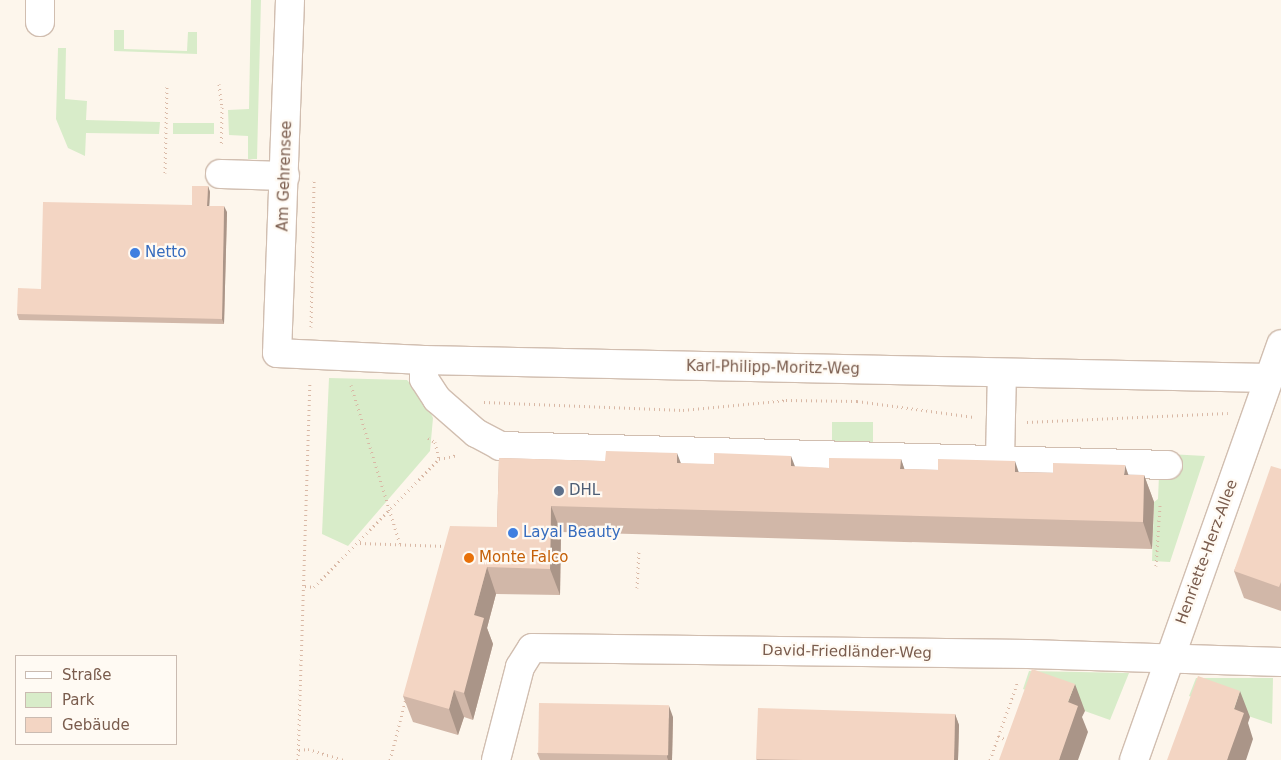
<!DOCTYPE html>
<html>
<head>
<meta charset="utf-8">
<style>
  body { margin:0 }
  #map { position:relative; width:1281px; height:760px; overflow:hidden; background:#fdf6ec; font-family:"DejaVu Sans",sans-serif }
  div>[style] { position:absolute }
  .green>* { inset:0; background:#d8ecc9; transform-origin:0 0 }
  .path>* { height:3px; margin-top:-1.5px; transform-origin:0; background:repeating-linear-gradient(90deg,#d9b8a5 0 1px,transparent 0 5px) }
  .roads { filter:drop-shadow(1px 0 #d1beb0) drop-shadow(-1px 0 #d1beb0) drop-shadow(0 1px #d1beb0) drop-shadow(0 -1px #d1beb0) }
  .minor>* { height:28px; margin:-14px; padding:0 14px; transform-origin:14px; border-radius:14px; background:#fff }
  .wall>* { inset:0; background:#d1b7a8 }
  .shaded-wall>* { inset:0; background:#aa9588 }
  .building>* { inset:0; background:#f3d5c3; transform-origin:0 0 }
  .dots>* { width:14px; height:14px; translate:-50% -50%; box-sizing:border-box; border:2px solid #fffaf3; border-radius:50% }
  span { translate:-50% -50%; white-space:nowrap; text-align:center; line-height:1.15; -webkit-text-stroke:4.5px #fffaf3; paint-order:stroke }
  .street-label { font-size:15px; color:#7a5c4d }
  .shop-label { font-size:15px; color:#366cbe }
  .left { translate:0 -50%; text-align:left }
  .service-label { font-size:15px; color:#4e5e75 }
  .food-label { font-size:15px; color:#c56008 }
  .legend { position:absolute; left:15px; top:655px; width:162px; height:90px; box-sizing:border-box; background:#fffaf3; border:1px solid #cabbb1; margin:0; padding:6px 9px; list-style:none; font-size:15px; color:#7a5c4d }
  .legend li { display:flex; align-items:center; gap:10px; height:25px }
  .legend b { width:25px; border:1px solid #cabbb1 }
</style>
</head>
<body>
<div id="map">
  <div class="green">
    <i style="clip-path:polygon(251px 0,261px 0,257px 159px,248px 159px,248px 136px,229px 135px,228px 110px,249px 109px)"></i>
    <i style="clip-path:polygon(114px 30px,124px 30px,124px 49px,187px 51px,188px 32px,197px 32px,197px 54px,114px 51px)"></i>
    <i style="clip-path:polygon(58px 48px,66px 48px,65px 99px,87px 101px,86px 120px,160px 122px,159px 134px,86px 133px,85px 156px,68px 148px,56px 119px)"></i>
    <i style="left:173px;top:123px;width:41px;height:11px"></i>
    <i style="clip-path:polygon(329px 378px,407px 380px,424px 398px,433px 418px,430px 451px,348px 546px,322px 534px)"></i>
    <i style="left:832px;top:422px;width:41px;height:31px"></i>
    <i style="clip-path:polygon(1169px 454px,1205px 456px,1170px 562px,1152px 561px,1154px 502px,1158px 499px,1159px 475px)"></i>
    <i style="clip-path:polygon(1029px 671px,1129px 673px,1110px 720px,1023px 689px)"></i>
    <i style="clip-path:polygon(1196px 678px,1273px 678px,1272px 724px,1189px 696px)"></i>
  </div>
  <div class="path">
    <i style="left:219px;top:84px;width:23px;rotate:83deg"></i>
    <i style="left:222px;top:107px;width:39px;rotate:91deg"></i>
    <i style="left:165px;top:173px;width:89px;rotate:-88.7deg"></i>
    <i style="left:311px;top:327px;width:146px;rotate:-88.8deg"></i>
    <i style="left:351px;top:385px;width:166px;rotate:72.9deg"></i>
    <i style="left:484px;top:402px;width:199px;rotate:2.3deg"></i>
    <i style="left:683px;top:410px;width:103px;rotate:-5.5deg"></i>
    <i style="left:786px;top:400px;width:71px;rotate:0.8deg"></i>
    <i style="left:857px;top:401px;width:118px;rotate:7.8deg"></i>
    <i style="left:1027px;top:422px;width:201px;rotate:-2.6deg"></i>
    <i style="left:428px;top:438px;width:8px;rotate:30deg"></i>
    <i style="left:435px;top:442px;width:17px;rotate:77deg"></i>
    <i style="left:360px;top:543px;width:86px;rotate:2deg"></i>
    <i style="left:1156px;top:566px;width:61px;rotate:-86.2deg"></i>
    <i style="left:305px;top:586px;width:9px;rotate:6deg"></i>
    <i style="left:314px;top:587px;width:179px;rotate:-45.7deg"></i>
    <i style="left:439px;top:459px;width:19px;rotate:-12deg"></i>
    <i style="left:637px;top:588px;width:37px;rotate:-87deg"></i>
    <i style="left:998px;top:736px;width:12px;rotate:24deg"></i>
    <i style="left:299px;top:750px;width:9px;rotate:-6deg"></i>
    <i style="left:308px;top:749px;width:38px;rotate:17deg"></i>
    <i style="left:298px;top:760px;width:377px;rotate:-88.2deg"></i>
    <i style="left:390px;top:760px;width:64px;rotate:-75.5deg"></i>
    <i style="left:990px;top:760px;width:84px;rotate:-70.5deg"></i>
  </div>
  <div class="roads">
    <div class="minor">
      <i style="left:290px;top:0;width:353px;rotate:92.1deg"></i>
      <i style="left:277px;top:353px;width:147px;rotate:2.7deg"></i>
      <i style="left:424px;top:360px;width:845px;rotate:1.22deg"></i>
      <i style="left:40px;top:22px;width:22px;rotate:-90deg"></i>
      <i style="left:220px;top:174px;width:65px;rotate:1.8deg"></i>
      <i style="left:424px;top:360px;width:19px;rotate:90deg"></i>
      <i style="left:424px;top:379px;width:24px;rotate:57deg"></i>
      <i style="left:437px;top:399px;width:52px;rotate:41.1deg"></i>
      <i style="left:476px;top:433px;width:27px;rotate:28deg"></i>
      <i style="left:500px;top:446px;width:668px;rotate:1.63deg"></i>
      <i style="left:1000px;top:459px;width:86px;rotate:-88.7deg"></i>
      <i style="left:496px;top:760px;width:96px;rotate:-75.5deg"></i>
      <i style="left:520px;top:667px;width:22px;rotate:-58deg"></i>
      <i style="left:532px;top:648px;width:496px;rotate:0.7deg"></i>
      <i style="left:1028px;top:654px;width:253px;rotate:1.8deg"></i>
      <i style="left:1134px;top:760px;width:441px;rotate:-70.5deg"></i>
    </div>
  </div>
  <div class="wall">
    <i style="clip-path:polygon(208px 186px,210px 192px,209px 206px,227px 212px,224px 324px,19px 320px,17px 314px,41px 289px,192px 205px)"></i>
    <i style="clip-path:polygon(499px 458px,829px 468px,901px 459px,904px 469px,1144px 475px,1154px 502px,1152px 549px,561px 532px,560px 595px,496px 594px,487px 628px,493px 644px,473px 720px,464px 717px,458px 735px,413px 722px,403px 696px,497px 527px)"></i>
    <i style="clip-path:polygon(1281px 469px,1281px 611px,1244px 598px,1234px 571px)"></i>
    <i style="clip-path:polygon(955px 714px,959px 725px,958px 760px,757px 760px,756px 759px)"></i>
    <i style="clip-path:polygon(673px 717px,672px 760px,540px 760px,537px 753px)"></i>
  </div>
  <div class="shaded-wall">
    <i style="clip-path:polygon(208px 186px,210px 192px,209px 211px,207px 206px)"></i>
    <i style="clip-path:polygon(224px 206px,227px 212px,224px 324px,222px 319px)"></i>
    <i style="clip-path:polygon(677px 453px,687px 479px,677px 463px)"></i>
    <i style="clip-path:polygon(791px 456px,801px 482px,791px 466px)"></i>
    <i style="clip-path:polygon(901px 459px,910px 485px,900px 469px)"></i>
    <i style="clip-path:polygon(1015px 461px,1024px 488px,1015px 472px)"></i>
    <i style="clip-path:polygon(1125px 465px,1134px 491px,1124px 475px)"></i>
    <i style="clip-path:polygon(1144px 475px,1154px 502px,1152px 549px,1143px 522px)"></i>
    <i style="clip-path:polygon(551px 506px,561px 532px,560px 595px,550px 569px)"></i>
    <i style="clip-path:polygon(487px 567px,496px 594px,487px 628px,493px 644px,473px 720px,464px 693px,474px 615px)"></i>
    <i style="clip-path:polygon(1075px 684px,1085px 711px,1082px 717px,1088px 732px,1078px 760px,1059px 760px,1068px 702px)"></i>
    <i style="clip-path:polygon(454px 690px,464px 717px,458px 735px,449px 709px)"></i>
    <i style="clip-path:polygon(1240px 691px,1250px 717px,1248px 723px,1253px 739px,1246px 760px,1227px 760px,1234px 709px)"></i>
    <i style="clip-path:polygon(669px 706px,673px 717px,672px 760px,668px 760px,667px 757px)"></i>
    <i style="clip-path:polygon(955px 714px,959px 725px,958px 760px,954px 760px)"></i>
  </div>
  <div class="building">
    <i style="clip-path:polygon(192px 186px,208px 186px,207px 206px,224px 206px,222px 319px,17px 314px,18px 288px,41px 289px,43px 202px,192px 205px)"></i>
    <i style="clip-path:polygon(606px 451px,677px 453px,677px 463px,714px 464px,714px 453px,791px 456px,791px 466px,829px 468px,829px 458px,901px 459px,900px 469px,938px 470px,938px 459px,1015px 461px,1015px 472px,1053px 473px,1053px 463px,1125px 465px,1124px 475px,1144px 475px,1143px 522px,551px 506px,550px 569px,487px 567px,474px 615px,484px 618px,464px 693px,454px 690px,449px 709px,403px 696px,450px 526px,497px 527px,499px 458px,605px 461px)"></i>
    <i style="clip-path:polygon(1271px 466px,1281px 469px,1281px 582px,1279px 587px,1234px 571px)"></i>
    <i style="clip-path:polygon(1032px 669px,1075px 684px,1068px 702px,1078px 706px,1059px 760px,999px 760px)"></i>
    <i style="clip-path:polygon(1198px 676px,1240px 691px,1234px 709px,1244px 713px,1227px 760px,1167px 760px)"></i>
    <i style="left:539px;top:703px;width:130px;height:50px;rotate:1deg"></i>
    <i style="clip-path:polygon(758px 708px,955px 714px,954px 760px,803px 760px,756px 759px)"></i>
  </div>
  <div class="dots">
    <i style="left:135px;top:253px;background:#3f7fe0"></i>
    <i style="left:559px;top:491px;background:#5c6f8a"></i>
    <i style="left:513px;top:533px;background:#3f7fe0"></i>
    <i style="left:469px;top:558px;background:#e8710a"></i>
  </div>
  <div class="street-label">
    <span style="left:285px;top:176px;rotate:-88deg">Am Gehrensee</span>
    <span style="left:773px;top:368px;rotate:1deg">Karl-Philipp-Moritz-Weg</span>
    <span style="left:1207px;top:552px;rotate:-70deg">Henriette-Herz-Allee</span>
    <span style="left:847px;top:652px;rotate:1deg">David-Friedländer-Weg</span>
  </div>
  <div class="shop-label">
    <span class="left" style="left:145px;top:253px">Netto</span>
    <span class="left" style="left:523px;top:533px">Layal Beauty</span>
  </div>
  <div class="service-label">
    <span class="left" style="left:569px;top:491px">DHL</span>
  </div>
  <div class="food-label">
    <span class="left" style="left:479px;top:558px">Monte Falco</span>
  </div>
  <ul class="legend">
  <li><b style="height:6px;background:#fff"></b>Straße</li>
  <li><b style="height:14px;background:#d8ecc9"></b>Park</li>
  <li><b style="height:14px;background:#f3d5c3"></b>Gebäude</li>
  </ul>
</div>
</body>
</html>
